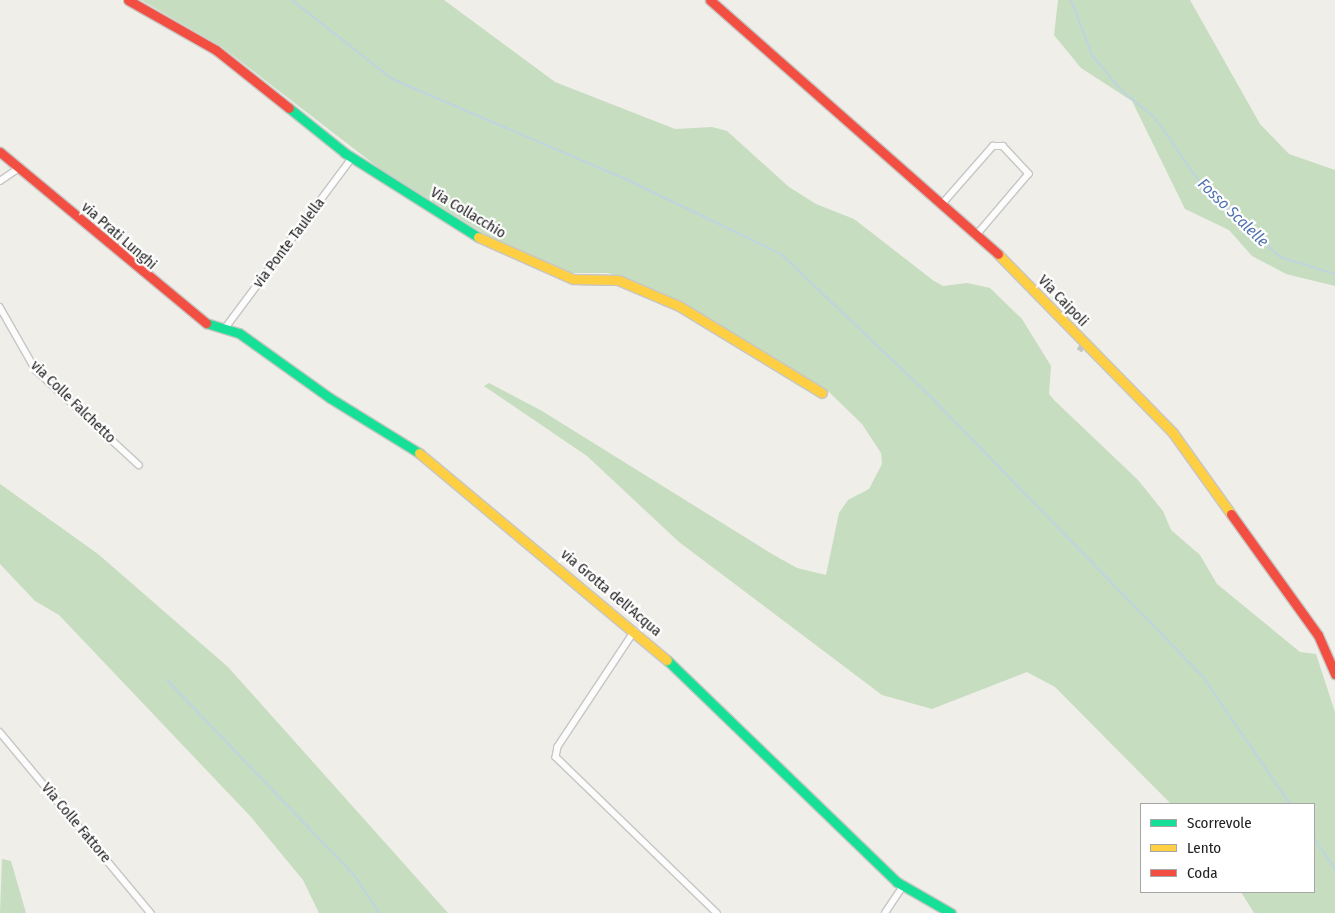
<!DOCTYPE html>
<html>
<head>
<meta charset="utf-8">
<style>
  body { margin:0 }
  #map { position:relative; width:1335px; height:913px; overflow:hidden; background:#efeee9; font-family:"Fira Sans Condensed",sans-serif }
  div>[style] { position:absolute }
  .forest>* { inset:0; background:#c6ddbf }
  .stream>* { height:2px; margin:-1px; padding:0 1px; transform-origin:1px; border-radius:1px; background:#bed5e1 }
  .street-tunnel>* { height:5.5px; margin-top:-2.75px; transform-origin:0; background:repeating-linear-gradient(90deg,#c6c5c1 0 5.5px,transparent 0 8.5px) }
  .roads { filter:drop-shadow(1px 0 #c6c6c4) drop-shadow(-1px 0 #c6c6c4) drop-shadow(0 1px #c6c6c4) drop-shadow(0 -1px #c6c6c4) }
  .street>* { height:5.5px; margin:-2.75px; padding:0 2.75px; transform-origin:2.75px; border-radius:2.75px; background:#fdfcfc }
  .fast>* { height:9px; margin:-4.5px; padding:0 4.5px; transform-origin:4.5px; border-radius:4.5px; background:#16e098 }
  .slow>* { height:9px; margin:-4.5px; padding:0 4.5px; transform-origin:4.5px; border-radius:4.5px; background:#ffcf43 }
  .jam>* { height:9px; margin:-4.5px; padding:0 4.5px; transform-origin:4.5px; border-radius:4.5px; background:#f24e42 }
  span { translate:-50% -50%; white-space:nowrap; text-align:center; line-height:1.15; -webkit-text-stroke:4.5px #fff; paint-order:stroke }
  .street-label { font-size:15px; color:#212121 }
  .water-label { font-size:16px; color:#4e71af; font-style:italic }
  .legend { position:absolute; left:1140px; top:803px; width:175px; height:90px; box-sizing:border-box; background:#fff; border:1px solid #a6a6a6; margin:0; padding:6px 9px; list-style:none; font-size:15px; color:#212121 }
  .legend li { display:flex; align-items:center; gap:10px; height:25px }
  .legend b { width:25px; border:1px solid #a6a6a6 }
</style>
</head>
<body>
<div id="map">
  <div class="forest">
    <i style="clip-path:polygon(141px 0,444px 0,555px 82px,675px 129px,712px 127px,727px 131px,789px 187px,816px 204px,854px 219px,934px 281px,943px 286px,967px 283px,990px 288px,1022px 319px,1051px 366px,1049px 394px,1054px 400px,1138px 480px,1163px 511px,1171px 530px,1200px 555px,1217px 584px,1300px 652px,1316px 654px,1335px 712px,1335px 913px,1254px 913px,1241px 892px,1314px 892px,1314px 804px,1171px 804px,1055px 687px,1027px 672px,932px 709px,882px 695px,679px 542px,587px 456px,484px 386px,489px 383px,542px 411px,772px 554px,797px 568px,826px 575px,839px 513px,848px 500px,869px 489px,882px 464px,881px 453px,862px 424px,828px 391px,660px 292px,608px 273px,569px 273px,491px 238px,379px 168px,222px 47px)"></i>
    <i style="clip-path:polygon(1058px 0,1190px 0,1260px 124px,1289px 154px,1335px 170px,1335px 286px,1286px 274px,1252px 256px,1229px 230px,1185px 209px,1132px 101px,1081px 68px,1054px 35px)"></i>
    <i style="clip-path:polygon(0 484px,98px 554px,228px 667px,448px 913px,319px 913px,303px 880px,251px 817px,59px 615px,35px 601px,0 564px)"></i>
    <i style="clip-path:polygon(2px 859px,11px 861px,26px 913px,0 913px)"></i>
  </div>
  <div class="stream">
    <i style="left:292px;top:0;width:127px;rotate:38.3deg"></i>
    <i style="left:392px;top:79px;width:259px;rotate:23.2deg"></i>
    <i style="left:630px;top:181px;width:168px;rotate:25.8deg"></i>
    <i style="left:781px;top:254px;width:204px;rotate:43.6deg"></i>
    <i style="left:929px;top:395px;width:393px;rotate:45.8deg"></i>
    <i style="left:1203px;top:677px;width:154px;rotate:55.6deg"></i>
    <i style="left:1071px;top:0;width:59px;rotate:69.1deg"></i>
    <i style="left:1092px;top:55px;width:44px;rotate:50.5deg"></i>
    <i style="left:1120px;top:89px;width:45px;rotate:39.6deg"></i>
    <i style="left:1155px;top:118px;width:80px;rotate:55.1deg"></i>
    <i style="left:1201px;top:184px;width:108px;rotate:42.7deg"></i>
    <i style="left:1280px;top:257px;width:58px;rotate:17.2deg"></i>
    <i style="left:167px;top:680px;width:272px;rotate:46.2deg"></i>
    <i style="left:355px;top:876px;width:44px;rotate:57deg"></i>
    <i style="left:1314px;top:838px;width:37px;rotate:56deg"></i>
  </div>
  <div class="street-tunnel">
    <i style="left:1079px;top:351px;width:15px;rotate:-58deg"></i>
  </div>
  <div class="roads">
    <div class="street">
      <i style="left:0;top:181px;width:23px;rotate:-34deg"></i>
      <i style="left:942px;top:204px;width:77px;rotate:-48.7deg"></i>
      <i style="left:993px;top:146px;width:10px"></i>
      <i style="left:1003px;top:146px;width:38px;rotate:47deg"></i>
      <i style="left:1029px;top:174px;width:80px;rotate:130.4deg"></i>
      <i style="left:0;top:307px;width:73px;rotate:60.3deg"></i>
      <i style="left:36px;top:370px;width:140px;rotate:42.7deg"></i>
      <i style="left:226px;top:327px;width:211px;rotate:-53.3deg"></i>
      <i style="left:635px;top:631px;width:139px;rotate:123.6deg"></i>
      <i style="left:558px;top:747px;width:10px;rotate:101deg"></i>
      <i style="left:556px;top:757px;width:224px;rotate:44.1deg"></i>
      <i style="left:0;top:732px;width:236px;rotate:50.2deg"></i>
      <i style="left:885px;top:913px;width:32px;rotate:-56deg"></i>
    </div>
    <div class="fast">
      <i style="left:289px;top:108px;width:72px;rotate:38.8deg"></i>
      <i style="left:345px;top:153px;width:157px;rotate:32.3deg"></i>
      <i style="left:206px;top:323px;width:34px;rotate:17deg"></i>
      <i style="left:239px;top:333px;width:112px;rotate:35.5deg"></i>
      <i style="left:330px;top:398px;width:105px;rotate:31.7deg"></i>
      <i style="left:667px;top:660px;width:320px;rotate:44deg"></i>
      <i style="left:897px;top:882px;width:62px;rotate:29.9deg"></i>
    </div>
    <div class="slow">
      <i style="left:478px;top:237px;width:104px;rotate:23.9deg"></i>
      <i style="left:573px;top:279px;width:45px;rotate:1.3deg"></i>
      <i style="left:618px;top:280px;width:66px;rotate:23.1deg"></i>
      <i style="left:679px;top:306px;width:167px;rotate:31.3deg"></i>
      <i style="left:998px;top:254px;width:250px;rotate:45.6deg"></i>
      <i style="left:1173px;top:433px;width:100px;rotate:54.4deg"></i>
      <i style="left:419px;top:453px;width:323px;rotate:39.9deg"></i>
    </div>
    <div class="jam">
      <i style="left:128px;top:0;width:101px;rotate:29.6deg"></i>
      <i style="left:216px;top:50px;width:93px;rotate:38.5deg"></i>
      <i style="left:710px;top:0;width:384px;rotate:41.4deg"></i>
      <i style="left:0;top:152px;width:268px;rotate:39.7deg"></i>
      <i style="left:1231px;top:514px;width:149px;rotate:54.3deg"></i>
      <i style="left:1318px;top:635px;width:43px;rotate:66.4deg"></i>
    </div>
  </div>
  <div class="street-label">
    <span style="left:468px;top:213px;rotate:31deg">Via Collacchio</span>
    <span style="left:119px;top:236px;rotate:41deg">via Prati Lunghi</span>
    <span style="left:289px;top:243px;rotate:-53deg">via Ponte Taulella</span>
    <span style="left:1063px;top:301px;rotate:46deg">Via Caipoli</span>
    <span style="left:73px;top:402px;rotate:44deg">via Colle Falchetto</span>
    <span style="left:611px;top:593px;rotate:40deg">via Grotta dell'Acqua</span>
    <span style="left:76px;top:823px;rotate:50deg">Via Colle Fattore</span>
  </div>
  <div class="water-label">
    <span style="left:1233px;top:213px;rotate:44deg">Fosso Scalelle</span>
  </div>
  <ul class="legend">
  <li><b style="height:6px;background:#16e098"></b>Scorrevole</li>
  <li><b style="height:6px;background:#ffcf43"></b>Lento</li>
  <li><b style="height:6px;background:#f24e42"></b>Coda</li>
  </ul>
</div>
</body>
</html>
